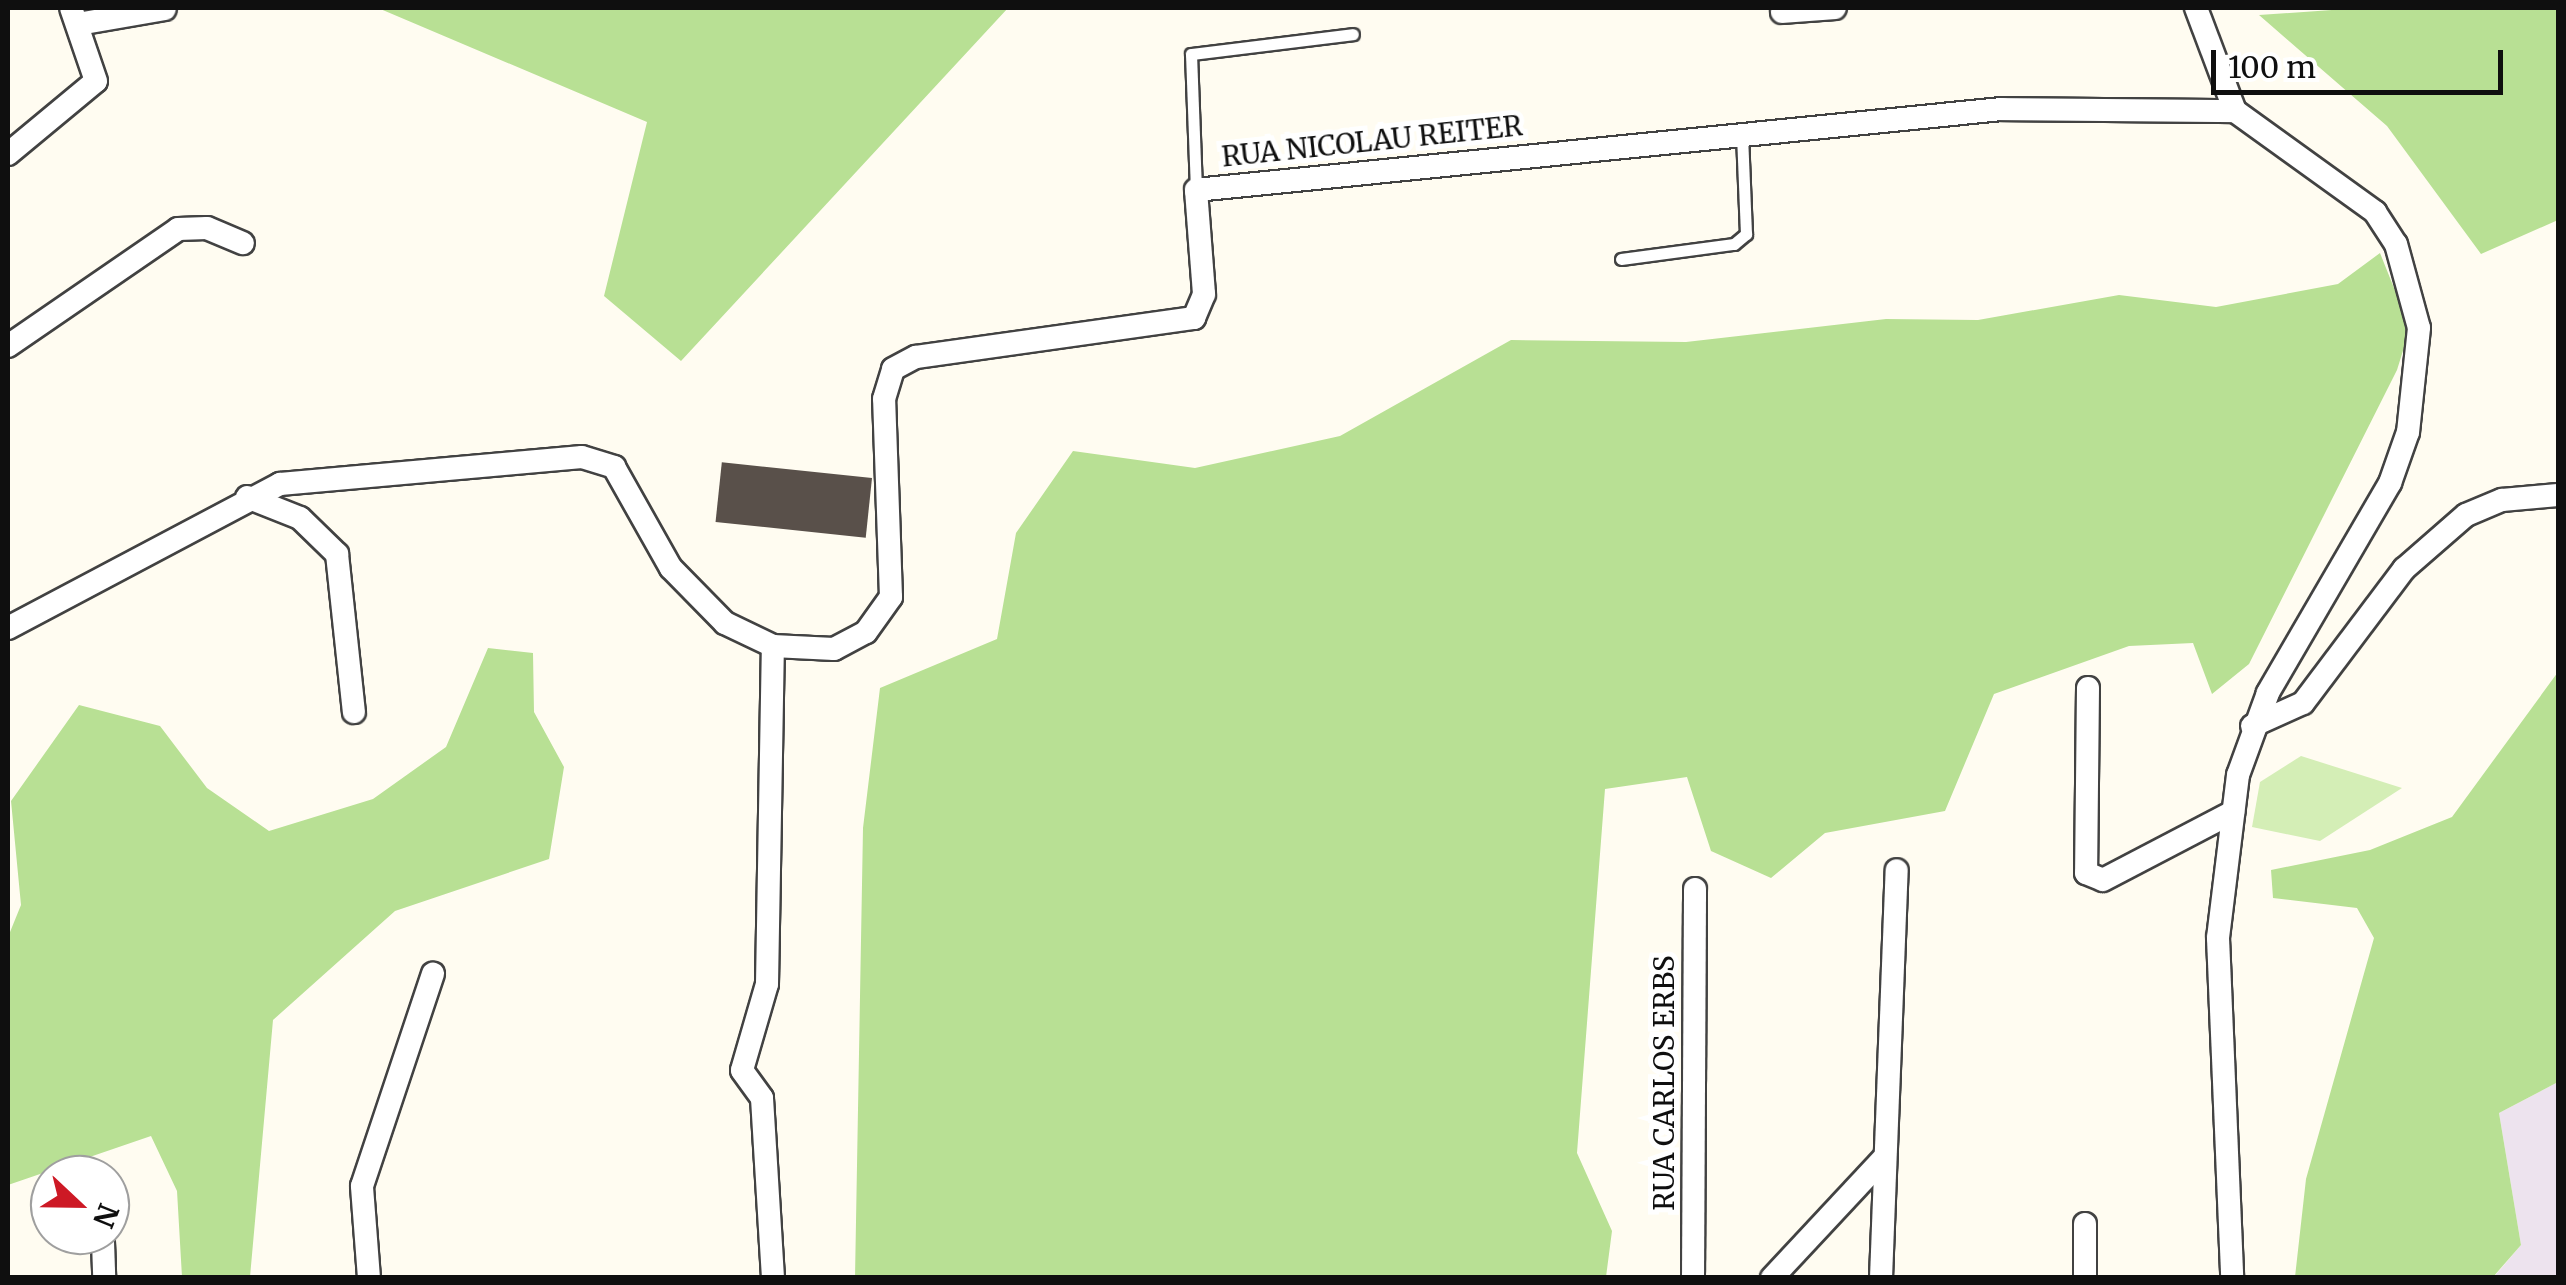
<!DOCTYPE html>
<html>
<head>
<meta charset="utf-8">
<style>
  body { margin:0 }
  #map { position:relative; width:2566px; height:1285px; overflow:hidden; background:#fffcf1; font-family:Merriweather,serif }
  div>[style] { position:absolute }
  .industrial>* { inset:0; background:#ede3ee }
  .green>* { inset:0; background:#d4eeb6 }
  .forest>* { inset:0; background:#b8e094 }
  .building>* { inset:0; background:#59504a; transform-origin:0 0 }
  .roads { filter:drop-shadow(2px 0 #424242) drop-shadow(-2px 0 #424242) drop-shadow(0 2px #424242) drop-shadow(0 -2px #424242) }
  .lane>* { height:11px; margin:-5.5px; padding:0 5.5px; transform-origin:5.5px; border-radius:5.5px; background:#fff }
  .street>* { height:22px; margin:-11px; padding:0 11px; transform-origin:11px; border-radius:11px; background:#fff }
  span { translate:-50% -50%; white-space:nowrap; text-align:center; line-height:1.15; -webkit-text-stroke:10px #fff; paint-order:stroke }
  .street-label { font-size:28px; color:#0f0f0f }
  .frame { position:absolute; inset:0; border:10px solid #0f0f0f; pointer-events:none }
  .north { position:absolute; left:30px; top:1155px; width:100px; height:100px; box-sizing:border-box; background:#fff; border:2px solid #9f9f9f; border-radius:50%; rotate:112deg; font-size:28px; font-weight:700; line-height:40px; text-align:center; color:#0f0f0f }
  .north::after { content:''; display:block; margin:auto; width:35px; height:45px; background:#cd1925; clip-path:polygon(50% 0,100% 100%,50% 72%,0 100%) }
  .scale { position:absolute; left:2211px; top:50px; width:292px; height:45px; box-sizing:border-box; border:5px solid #0f0f0f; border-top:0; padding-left:12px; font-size:30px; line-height:35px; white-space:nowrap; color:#0f0f0f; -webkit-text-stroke:8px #fff; paint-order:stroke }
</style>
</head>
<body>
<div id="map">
  <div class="industrial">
    <i style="clip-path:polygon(2558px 1082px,2558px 1277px,2493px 1278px,2521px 1245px,2499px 1113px)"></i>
  </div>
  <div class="green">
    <i style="clip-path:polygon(2301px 756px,2402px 788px,2320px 841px,2252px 827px,2260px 782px)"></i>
  </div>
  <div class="forest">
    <i style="clip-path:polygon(378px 8px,1008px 8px,681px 361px,604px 296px,647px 122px)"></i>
    <i style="clip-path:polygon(2360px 8px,2558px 8px,2558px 220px,2481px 254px,2387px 126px,2259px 15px)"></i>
    <i style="clip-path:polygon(2380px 253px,2410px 328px,2397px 370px,2249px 664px,2212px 694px,2193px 643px,2129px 646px,1994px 694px,1945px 811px,1825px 833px,1771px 878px,1711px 851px,1687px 777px,1605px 789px,1577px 1153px,1612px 1231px,1606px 1277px,855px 1278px,863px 828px,880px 688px,997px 639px,1016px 533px,1073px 451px,1195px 468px,1340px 436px,1511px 340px,1686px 342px,1886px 319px,1978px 320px,2119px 295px,2216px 307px,2338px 284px)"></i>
    <i style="clip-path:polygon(488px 648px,533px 653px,534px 712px,564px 767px,549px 859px,395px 911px,273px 1020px,250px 1277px,182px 1277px,177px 1191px,151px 1136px,8px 1185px,8px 937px,21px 905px,11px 801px,79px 705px,160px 726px,207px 788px,269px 831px,373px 799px,446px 747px)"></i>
    <i style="clip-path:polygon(2558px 672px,2558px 1082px,2499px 1113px,2521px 1245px,2493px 1277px,2295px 1277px,2306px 1179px,2374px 938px,2357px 908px,2273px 898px,2271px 870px,2370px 850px,2452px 817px)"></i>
  </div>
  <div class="building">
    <i style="left:872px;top:478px;width:60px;height:151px;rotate:96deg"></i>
  </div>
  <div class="roads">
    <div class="lane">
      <i style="left:1196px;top:190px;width:136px;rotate:-92.1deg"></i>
      <i style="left:1191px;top:54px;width:163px;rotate:-7deg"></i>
      <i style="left:1621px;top:259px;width:114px;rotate:-7.6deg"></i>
      <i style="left:1734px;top:244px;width:16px;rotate:-40deg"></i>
      <i style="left:1746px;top:234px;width:100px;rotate:-92.3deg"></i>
    </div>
    <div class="street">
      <i style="left:2196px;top:8px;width:110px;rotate:69.3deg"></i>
      <i style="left:2235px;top:111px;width:173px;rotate:35.8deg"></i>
      <i style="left:2375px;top:212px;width:38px;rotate:57deg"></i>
      <i style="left:2396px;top:244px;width:87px;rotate:74.7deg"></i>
      <i style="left:2419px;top:328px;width:105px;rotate:96deg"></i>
      <i style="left:2408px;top:432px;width:54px;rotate:109.4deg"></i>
      <i style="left:2390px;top:483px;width:243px;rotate:120.2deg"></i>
      <i style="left:2268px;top:693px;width:87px;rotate:110.1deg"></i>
      <i style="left:2238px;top:775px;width:164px;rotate:97deg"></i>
      <i style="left:2218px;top:938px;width:340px;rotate:87.6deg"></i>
      <i style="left:1782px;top:12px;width:53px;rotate:-4.3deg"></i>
      <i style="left:78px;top:24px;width:88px;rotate:-9.8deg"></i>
      <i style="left:8px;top:154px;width:114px;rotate:-39.7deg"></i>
      <i style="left:96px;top:81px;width:77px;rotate:-108.9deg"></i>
      <i style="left:8px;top:346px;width:206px;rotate:-34.5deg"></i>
      <i style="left:178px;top:229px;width:29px;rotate:-2deg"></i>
      <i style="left:207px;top:228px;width:39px;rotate:23deg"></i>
      <i style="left:247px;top:497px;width:57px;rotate:21.6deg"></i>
      <i style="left:300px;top:518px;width:52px;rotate:44.2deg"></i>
      <i style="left:337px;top:554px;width:159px;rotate:83.9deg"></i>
      <i style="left:8px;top:628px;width:308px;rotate:-27.9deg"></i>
      <i style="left:280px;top:484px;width:303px;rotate:-5.1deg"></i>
      <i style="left:582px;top:457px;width:34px;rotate:17deg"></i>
      <i style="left:614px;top:467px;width:116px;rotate:60.6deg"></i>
      <i style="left:671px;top:568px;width:77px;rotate:45.5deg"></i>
      <i style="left:725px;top:623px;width:53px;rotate:25.6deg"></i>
      <i style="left:773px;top:646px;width:61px;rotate:2.8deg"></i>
      <i style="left:834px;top:649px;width:36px;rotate:-28deg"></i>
      <i style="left:866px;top:632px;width:43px;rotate:-54.5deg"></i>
      <i style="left:891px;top:597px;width:198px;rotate:-92deg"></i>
      <i style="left:884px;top:399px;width:31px;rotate:-73deg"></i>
      <i style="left:893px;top:369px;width:26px;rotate:-28deg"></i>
      <i style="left:916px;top:357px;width:281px;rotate:-8deg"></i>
      <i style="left:1194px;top:318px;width:26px;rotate:-67deg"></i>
      <i style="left:1204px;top:294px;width:104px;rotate:-94.4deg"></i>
      <i style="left:1196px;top:190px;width:810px;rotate:-5.74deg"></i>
      <i style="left:2002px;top:109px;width:233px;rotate:0.5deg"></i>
      <i style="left:2088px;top:688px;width:185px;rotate:90.6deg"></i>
      <i style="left:2086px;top:873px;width:18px;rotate:22deg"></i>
      <i style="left:2103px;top:880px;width:147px;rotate:-27.6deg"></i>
      <i style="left:2252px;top:726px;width:56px;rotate:-24.3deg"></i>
      <i style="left:2303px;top:703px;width:168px;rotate:-53deg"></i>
      <i style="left:2404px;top:569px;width:82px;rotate:-41.1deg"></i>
      <i style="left:2466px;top:515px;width:39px;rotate:-23deg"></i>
      <i style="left:2502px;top:500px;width:56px;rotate:-5.1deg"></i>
      <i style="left:103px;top:1242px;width:36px;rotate:88deg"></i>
      <i style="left:369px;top:1278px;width:92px;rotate:-94.4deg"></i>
      <i style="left:362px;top:1186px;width:224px;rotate:-71.5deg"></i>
      <i style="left:773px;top:1278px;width:180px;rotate:-93.5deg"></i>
      <i style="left:762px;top:1098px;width:34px;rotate:-126deg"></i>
      <i style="left:742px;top:1070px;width:90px;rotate:-73.8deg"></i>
      <i style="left:767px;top:984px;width:338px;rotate:-89deg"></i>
      <i style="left:1693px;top:1278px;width:389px;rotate:-89.7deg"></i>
      <i style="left:1772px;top:1278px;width:164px;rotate:-47deg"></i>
      <i style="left:1881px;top:1278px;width:408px;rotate:-87.8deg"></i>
      <i style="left:2085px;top:1278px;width:54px;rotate:-90deg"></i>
    </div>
  </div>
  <div class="street-label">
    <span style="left:1372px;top:141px;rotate:-6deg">RUA NICOLAU REITER</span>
    <span style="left:1664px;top:1083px;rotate:-90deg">RUA CARLOS ERBS</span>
  </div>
  <div class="frame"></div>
  <div class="north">N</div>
  <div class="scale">100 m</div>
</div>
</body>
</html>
